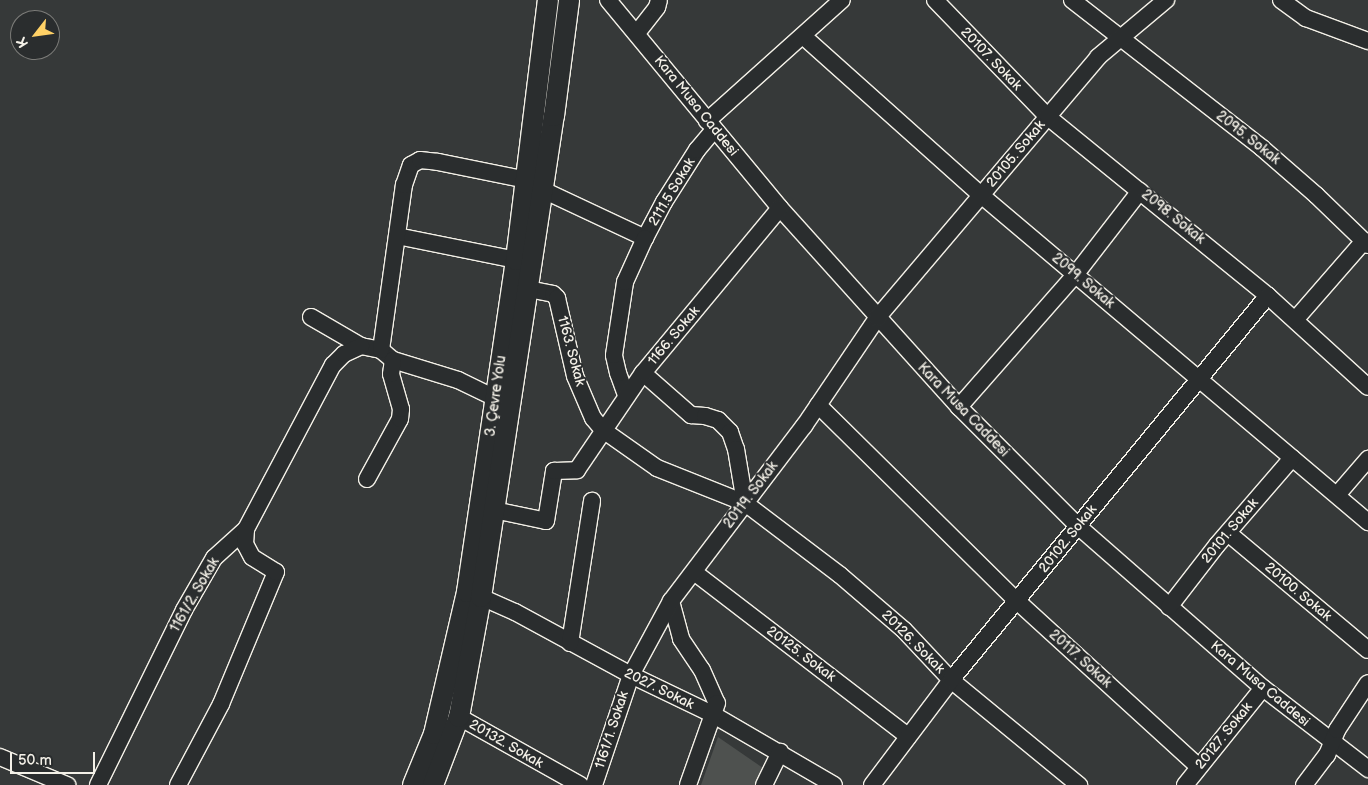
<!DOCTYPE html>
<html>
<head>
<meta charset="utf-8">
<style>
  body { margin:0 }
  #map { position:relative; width:1368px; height:785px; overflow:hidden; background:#363939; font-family:"Balsamiq Sans",sans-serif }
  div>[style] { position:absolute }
  .green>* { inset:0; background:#4e514f }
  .roads { filter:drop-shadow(1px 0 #f4f1e8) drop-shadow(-1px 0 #f4f1e8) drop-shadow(0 1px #f4f1e8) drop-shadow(0 -1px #f4f1e8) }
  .minor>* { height:16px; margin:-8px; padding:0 8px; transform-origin:8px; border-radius:8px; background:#2a2d2e }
  .major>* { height:20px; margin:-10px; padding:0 10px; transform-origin:10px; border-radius:10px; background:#2a2d2e }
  span { translate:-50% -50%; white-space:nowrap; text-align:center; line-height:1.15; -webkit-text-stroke:4px #2a2d2e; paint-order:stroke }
  .street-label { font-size:14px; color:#f4f1e8 }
  .north { position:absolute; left:10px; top:10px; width:50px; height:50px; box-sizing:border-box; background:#2a2d2e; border:1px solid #7b7b78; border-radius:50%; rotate:240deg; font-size:14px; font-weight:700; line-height:20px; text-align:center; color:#f4f1e8 }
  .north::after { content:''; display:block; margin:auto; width:18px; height:22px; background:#ffd166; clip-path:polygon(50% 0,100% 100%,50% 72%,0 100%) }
  .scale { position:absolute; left:10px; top:752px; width:85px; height:22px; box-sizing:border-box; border:2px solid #f4f1e8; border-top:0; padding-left:6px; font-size:15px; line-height:18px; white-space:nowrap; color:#f4f1e8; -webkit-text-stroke:4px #2a2d2e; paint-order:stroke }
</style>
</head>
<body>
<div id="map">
  <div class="green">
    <i style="clip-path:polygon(718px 737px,763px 768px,755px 785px,701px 785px)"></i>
  </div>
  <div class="roads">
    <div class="minor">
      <i style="left:608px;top:0;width:270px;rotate:50.4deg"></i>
      <i style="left:780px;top:208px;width:268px;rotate:48deg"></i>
      <i style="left:959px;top:407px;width:170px;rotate:45deg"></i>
      <i style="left:1079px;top:527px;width:244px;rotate:41.2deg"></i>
      <i style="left:1263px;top:688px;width:133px;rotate:37.6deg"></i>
      <i style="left:935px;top:0;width:163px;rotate:46deg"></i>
      <i style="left:1048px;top:117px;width:284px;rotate:39.1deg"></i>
      <i style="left:1268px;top:296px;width:135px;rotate:42.3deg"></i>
      <i style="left:1072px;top:0;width:241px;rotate:37.9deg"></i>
      <i style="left:1262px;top:148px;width:72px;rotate:41deg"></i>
      <i style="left:1316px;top:195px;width:72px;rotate:43.9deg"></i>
      <i style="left:1281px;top:0;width:31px;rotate:36deg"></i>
      <i style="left:1306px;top:18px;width:66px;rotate:20.4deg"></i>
      <i style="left:637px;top:33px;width:33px;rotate:-52deg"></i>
      <i style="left:657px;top:7px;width:7px;rotate:-74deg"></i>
      <i style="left:803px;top:36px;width:239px;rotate:41.8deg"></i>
      <i style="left:981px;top:195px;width:507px;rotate:40.2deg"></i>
      <i style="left:707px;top:121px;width:181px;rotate:-41.9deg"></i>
      <i style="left:543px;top:190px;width:113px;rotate:25.2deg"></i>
      <i style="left:645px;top:238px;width:41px;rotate:-62.2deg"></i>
      <i style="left:664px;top:202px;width:62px;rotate:-57.6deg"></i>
      <i style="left:697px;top:150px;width:26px;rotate:-50deg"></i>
      <i style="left:397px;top:236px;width:121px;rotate:11.4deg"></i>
      <i style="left:528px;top:289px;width:25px;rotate:11deg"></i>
      <i style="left:553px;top:294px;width:6px;rotate:45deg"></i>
      <i style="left:557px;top:298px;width:80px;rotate:77deg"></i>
      <i style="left:575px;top:376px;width:46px;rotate:66.8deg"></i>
      <i style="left:593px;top:418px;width:16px;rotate:50deg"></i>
      <i style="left:603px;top:430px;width:66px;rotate:35.1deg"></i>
      <i style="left:657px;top:468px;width:95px;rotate:21.7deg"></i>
      <i style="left:745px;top:503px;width:119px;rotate:37.2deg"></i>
      <i style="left:840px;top:575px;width:84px;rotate:40.7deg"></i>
      <i style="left:904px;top:630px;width:69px;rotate:46.8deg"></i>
      <i style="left:951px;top:680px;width:166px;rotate:39.4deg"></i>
      <i style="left:311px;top:317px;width:58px;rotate:30.1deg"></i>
      <i style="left:361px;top:346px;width:20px;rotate:11deg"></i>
      <i style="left:381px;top:350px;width:16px;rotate:40deg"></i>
      <i style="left:393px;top:360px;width:68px;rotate:17.1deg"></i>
      <i style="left:458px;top:380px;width:41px;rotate:25.9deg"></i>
      <i style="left:1295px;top:320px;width:105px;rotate:-48.9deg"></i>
      <i style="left:381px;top:350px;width:167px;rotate:-82.1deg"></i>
      <i style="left:404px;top:185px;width:21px;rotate:-71deg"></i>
      <i style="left:411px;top:165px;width:10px;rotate:-29deg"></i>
      <i style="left:420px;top:160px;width:18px;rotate:6deg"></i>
      <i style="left:438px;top:162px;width:91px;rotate:11.4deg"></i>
      <i style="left:643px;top:373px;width:64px;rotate:41.2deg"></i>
      <i style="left:691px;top:415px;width:14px;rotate:4deg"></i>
      <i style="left:705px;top:416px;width:14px;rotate:17deg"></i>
      <i style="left:718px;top:420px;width:17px;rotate:45deg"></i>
      <i style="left:730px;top:432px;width:18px;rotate:71deg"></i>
      <i style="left:736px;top:449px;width:55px;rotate:80.5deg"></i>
      <i style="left:626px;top:395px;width:23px;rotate:-110deg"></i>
      <i style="left:618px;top:373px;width:18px;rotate:-103deg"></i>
      <i style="left:614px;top:355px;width:74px;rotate:-81.4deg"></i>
      <i style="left:625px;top:282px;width:48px;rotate:-65.6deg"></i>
      <i style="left:818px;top:405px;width:279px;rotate:44.6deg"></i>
      <i style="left:1017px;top:601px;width:245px;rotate:42.4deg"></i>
      <i style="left:959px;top:407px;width:176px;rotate:-48.7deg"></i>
      <i style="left:1075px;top:275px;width:106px;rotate:-52.3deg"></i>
      <i style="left:367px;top:479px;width:68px;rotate:-61.2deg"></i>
      <i style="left:400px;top:419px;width:10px;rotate:-84deg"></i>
      <i style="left:401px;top:409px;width:36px;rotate:-106deg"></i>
      <i style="left:391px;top:374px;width:14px;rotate:-82deg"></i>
      <i style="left:1337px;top:495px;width:48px;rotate:-49.3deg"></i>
      <i style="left:494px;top:510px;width:53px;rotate:11.9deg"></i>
      <i style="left:546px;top:521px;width:51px;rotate:-80.9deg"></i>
      <i style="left:554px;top:471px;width:23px;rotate:-2deg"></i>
      <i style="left:577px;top:470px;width:117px;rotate:-55.8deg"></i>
      <i style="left:643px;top:373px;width:214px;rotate:-50.3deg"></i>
      <i style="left:1228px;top:533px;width:182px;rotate:39.9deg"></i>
      <i style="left:694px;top:572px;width:270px;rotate:37.5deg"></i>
      <i style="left:481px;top:597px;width:37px;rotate:24deg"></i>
      <i style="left:515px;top:612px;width:132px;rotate:28.5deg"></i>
      <i style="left:631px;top:675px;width:90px;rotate:25.7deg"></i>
      <i style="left:712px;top:714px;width:141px;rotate:30.2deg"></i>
      <i style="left:671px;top:601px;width:39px;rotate:75deg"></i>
      <i style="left:681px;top:639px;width:37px;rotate:56deg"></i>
      <i style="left:702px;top:670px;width:36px;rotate:66deg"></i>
      <i style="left:717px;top:703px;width:87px;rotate:109.5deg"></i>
      <i style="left:1169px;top:607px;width:78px;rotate:-52.3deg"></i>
      <i style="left:1217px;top:545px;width:115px;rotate:-49.2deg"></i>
      <i style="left:570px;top:643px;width:144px;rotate:-81.2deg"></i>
      <i style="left:459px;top:717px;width:139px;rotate:29.3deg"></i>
      <i style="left:0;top:757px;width:73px;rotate:22.7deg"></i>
      <i style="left:98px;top:785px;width:195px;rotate:-63.8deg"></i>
      <i style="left:184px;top:610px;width:60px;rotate:-60deg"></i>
      <i style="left:214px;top:558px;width:43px;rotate:-42.2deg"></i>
      <i style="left:246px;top:529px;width:186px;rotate:-62.1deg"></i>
      <i style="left:333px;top:365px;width:16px;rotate:-45deg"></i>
      <i style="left:344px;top:354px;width:19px;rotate:-25deg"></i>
      <i style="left:178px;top:785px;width:92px;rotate:-62deg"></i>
      <i style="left:221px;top:704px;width:143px;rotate:-67.4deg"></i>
      <i style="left:276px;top:572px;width:28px;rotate:-148deg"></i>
      <i style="left:252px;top:557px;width:15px;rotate:-118deg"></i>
      <i style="left:245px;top:544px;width:15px;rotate:-86deg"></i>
      <i style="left:594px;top:785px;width:116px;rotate:-71.4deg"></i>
      <i style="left:631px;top:675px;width:84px;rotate:-61.6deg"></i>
      <i style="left:671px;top:601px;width:220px;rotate:-52.8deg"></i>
      <i style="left:804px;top:426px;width:130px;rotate:-55.9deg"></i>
      <i style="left:877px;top:318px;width:342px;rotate:-49.7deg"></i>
      <i style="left:1098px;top:57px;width:89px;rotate:-40deg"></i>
      <i style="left:764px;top:785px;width:37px;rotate:-64deg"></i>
      <i style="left:872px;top:785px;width:131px;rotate:-53deg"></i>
      <i style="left:951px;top:680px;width:498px;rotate:-50.5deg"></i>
      <i style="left:1185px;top:785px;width:124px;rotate:-51.2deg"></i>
      <i style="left:1304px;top:785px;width:38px;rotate:-53deg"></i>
      <i style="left:1327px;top:755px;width:27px;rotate:-68deg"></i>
      <i style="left:1337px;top:730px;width:56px;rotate:-56.6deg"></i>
    </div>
    <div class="major">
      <i style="left:413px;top:785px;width:55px;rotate:-67.6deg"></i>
      <i style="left:434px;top:734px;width:146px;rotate:-76.9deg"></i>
      <i style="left:467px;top:592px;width:336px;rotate:-81.6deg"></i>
      <i style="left:516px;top:260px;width:262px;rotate:-83deg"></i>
      <i style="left:433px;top:785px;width:73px;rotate:-69.1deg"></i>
      <i style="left:459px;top:717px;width:122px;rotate:-79.6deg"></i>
      <i style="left:481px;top:597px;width:487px;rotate:-81.4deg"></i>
      <i style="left:554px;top:116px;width:117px;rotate:-82.6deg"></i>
    </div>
  </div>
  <div class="street-label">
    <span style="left:991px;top:59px;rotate:46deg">20107. Sokak</span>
    <span style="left:696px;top:106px;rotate:51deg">Kara Musa Caddesi</span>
    <span style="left:1248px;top:138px;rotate:38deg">2095. Sokak</span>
    <span style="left:1016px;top:154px;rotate:-50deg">20105. Sokak</span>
    <span style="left:672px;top:192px;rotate:-59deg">2111.5 Sokak</span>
    <span style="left:1173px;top:217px;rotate:39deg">2098. Sokak</span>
    <span style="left:1083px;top:281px;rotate:40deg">2099. Sokak</span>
    <span style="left:674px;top:336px;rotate:-50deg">1166. Sokak</span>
    <span style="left:571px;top:351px;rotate:75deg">1163. Sokak</span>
    <span style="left:496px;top:396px;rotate:-82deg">3. Çevre Yolu</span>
    <span style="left:963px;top:410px;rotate:46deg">Kara Musa Caddesi</span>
    <span style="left:751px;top:495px;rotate:-53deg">20119. Sokak</span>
    <span style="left:1230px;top:531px;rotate:-50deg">20101. Sokak</span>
    <span style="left:1068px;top:539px;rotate:-51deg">20102. Sokak</span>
    <span style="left:1298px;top:592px;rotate:40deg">20100. Sokak</span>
    <span style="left:195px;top:595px;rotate:-60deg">1161/2. Sokak</span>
    <span style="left:913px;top:642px;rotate:45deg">20126. Sokak</span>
    <span style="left:801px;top:654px;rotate:37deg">20125. Sokak</span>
    <span style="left:1080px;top:659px;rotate:42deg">20117. Sokak</span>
    <span style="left:1260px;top:684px;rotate:40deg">Kara Musa Caddesi</span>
    <span style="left:659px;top:689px;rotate:26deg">2027. Sokak</span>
    <span style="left:612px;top:730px;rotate:-72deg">1161/1. Sokak</span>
    <span style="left:1224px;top:736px;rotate:-51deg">20127. Sokak</span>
    <span style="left:506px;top:744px;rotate:30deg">20132. Sokak</span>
  </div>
  <div class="north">K</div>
  <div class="scale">50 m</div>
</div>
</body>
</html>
